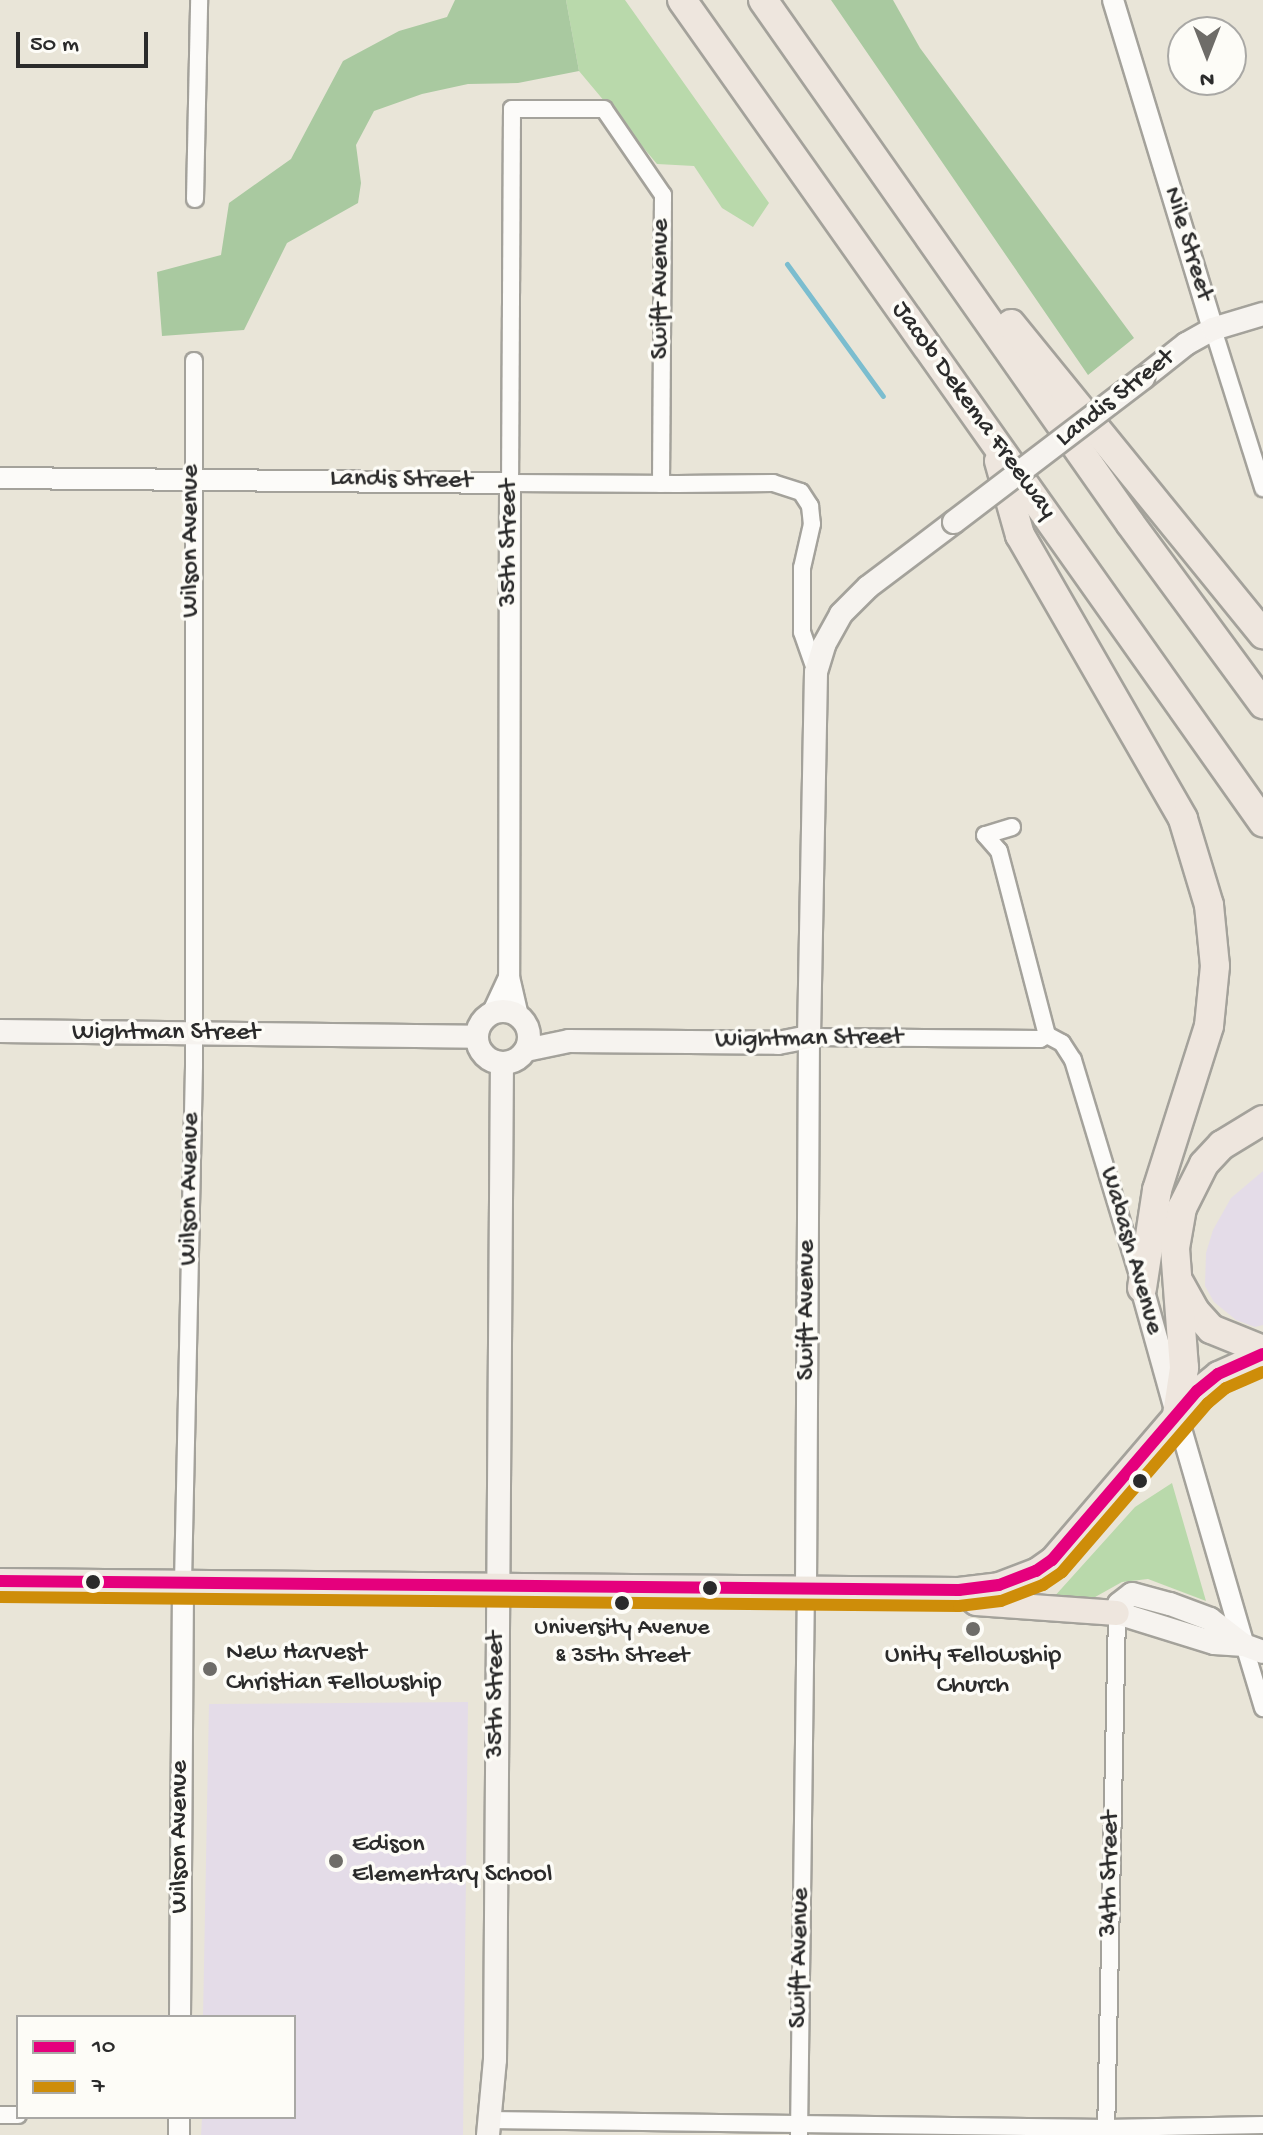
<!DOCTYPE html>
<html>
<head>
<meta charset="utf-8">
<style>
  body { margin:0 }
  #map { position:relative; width:1263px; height:2135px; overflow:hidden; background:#e9e5d8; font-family:"Gochi Hand",sans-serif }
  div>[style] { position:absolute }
  .built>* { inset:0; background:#e4dce8 }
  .green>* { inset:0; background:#b9d9ab }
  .forest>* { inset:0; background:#a9c9a0 }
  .stream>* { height:5px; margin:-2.5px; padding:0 2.5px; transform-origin:2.5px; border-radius:2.5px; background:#7bbdcf }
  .roads { filter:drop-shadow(2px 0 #a4a29b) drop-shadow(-2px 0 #a4a29b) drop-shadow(0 2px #a4a29b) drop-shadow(0 -2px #a4a29b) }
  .minor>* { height:16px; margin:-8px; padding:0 8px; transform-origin:8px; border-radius:8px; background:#fcfbf9 }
  .tertiary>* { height:20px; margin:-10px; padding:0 10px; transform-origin:10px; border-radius:10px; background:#fcfbf9 }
  .secondary>* { height:22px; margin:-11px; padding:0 11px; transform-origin:11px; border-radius:11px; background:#f6f3ef }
  .secondary>.ring { margin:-11px; padding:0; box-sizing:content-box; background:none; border:22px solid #f6f3ef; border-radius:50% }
  .primary>* { height:24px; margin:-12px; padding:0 12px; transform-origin:12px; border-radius:12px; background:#eee6de }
  .motorway>* { height:28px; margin:-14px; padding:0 14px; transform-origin:14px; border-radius:14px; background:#eee6de }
  .bridges { filter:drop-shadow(2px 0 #a4a29b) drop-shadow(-2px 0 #a4a29b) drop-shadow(0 2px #a4a29b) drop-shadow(0 -2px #a4a29b) }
  .secondary-bridge>* { height:22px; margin:-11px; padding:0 11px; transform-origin:11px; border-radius:11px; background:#f6f3ef }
  .bus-1>* { height:12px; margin:-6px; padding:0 6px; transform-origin:6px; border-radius:6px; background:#e5007d }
  .bus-2>* { height:12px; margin:-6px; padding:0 6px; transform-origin:6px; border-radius:6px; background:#ce8d09 }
  .dots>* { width:22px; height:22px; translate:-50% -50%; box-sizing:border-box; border:4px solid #fdfcf7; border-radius:50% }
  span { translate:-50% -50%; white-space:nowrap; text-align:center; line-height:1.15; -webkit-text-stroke:7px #fdfcf7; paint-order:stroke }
  .bus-label { font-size:24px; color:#2b2b2b }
  .street-label { font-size:26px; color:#2b2b2b }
  .poi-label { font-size:26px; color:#2b2b2b }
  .left { translate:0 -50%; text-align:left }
  .legend { position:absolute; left:16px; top:2015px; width:280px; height:104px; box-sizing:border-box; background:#fdfcf7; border:2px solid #a9a8a5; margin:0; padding:10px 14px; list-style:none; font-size:24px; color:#2b2b2b }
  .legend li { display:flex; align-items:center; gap:16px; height:40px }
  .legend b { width:40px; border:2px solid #a9a8a5 }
  .north { position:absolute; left:1167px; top:16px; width:80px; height:80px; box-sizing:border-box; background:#fdfcf7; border:2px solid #a9a8a5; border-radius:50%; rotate:180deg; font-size:22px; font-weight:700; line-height:32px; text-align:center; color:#2b2b2b }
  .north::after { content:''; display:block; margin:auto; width:28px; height:36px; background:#6e6c68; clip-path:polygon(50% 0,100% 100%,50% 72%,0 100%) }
  .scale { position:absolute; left:16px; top:32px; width:132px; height:36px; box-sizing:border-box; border:4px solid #2b2b2b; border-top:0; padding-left:10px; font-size:24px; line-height:28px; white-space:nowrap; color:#2b2b2b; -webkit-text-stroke:6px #fdfcf7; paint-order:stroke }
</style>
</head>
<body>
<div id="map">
  <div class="built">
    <i style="clip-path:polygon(1263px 1171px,1263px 1325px,1255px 1327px,1236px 1320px,1214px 1302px,1205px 1286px,1206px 1253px,1213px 1230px,1231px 1198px)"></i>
    <i style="clip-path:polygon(468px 1702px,463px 2135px,201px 2135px,202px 2117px,294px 2117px,294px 2017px,203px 2017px,209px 1704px)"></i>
  </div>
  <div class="green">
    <i style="clip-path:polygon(566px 0,625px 0,769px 203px,753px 227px,722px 208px,694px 166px,657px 164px,579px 71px)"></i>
    <i style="clip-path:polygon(1172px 1483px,1206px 1601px,1148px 1579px,1122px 1582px,1088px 1601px,1053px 1598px,1135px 1507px)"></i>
  </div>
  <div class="forest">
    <i style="clip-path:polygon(455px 0,566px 0,579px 71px,518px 83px,468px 84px,422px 94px,374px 111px,356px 145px,361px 183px,358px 203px,287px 243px,244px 330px,162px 336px,157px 272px,221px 255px,229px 203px,291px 159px,343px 61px,399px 31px,447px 17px)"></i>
    <i style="clip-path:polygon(831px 0,893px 0,920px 48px,1134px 338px,1088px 375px)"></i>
  </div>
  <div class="stream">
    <i style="left:787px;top:264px;width:163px;rotate:54deg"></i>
  </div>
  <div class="roads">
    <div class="minor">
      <i style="left:195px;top:199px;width:199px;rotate:-88.8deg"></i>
      <i style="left:1213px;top:329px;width:167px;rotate:72.5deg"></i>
      <i style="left:661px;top:484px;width:289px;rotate:-89.6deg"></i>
      <i style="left:663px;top:195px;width:104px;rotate:-124.5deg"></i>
      <i style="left:604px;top:109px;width:92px;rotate:180deg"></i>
      <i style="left:512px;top:109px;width:374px;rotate:90.3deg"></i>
      <i style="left:510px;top:483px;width:168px;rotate:0.3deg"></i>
      <i style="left:678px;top:484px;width:95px;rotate:-0.6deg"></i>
      <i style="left:773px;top:483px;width:29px;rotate:18deg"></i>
      <i style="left:801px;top:492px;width:17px;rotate:57deg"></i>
      <i style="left:810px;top:506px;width:18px;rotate:84deg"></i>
      <i style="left:812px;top:524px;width:45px;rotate:102.8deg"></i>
      <i style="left:802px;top:568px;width:64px;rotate:90deg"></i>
      <i style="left:802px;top:632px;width:42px;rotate:70.7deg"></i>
      <i style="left:1012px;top:827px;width:28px;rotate:163deg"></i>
      <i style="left:985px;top:835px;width:21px;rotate:49deg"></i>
      <i style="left:999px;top:851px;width:190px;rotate:75.4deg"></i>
      <i style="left:1047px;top:1035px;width:17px;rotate:28deg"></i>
      <i style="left:1062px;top:1043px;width:20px;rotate:57deg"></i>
      <i style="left:1073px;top:1060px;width:225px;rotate:73.2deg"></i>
      <i style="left:809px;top:1037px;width:231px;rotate:0.5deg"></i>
      <i style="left:1040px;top:1039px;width:8px;rotate:-30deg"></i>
      <i style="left:183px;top:1583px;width:517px;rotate:-88.78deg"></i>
      <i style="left:194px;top:1066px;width:705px;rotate:-90deg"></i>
      <i style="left:1244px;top:1645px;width:66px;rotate:73.2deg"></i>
      <i style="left:0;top:2115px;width:18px"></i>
      <i style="left:488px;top:2120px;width:618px;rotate:0.74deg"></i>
      <i style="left:1106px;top:2128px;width:157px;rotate:-1.1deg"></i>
      <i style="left:799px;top:2135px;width:546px;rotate:-89.27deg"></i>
      <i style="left:1106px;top:2135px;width:522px;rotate:-88.79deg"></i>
    </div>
    <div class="tertiary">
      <i style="left:1113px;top:0;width:344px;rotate:73.1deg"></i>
      <i style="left:0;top:478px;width:510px;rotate:0.56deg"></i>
      <i style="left:510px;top:483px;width:494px;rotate:90.1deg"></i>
      <i style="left:509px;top:977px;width:39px;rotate:77deg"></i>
      <i style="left:493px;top:1012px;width:38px;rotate:-65deg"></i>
      <i style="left:1177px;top:1415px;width:240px;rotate:73.8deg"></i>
      <i style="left:806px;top:1589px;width:552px;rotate:-89.69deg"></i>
      <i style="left:180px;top:2017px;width:434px;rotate:-89.6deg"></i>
      <i style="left:179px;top:2117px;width:18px;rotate:90deg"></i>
    </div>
    <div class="secondary">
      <i style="left:1143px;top:378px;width:55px;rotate:-38.3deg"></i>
      <i style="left:1186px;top:344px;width:31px;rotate:-29deg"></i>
      <i style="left:1213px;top:329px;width:52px;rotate:-16.7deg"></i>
      <i class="ring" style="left:477px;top:1011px;width:30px;height:30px"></i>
      <i style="left:0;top:1031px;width:477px;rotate:0.7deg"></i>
      <i style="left:526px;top:1050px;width:44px;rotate:-11.8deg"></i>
      <i style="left:569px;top:1041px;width:209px;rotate:0.5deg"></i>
      <i style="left:778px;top:1043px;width:32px;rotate:-11deg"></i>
      <i style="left:809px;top:1037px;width:365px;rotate:-88.9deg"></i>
      <i style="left:816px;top:672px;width:28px;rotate:-73deg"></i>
      <i style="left:824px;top:645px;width:35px;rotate:-61deg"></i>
      <i style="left:841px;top:614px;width:38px;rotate:-45deg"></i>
      <i style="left:868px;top:587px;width:108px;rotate:-37.1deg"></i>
      <i style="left:1142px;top:1288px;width:127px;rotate:74.4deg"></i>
      <i style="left:1244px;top:1645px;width:30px;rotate:-176deg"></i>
      <i style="left:1214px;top:1643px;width:102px;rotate:-162.8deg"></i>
      <i style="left:1117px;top:1613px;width:9px;rotate:-77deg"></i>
      <i style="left:1119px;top:1604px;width:16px;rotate:-38deg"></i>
      <i style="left:1132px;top:1594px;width:39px;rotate:15deg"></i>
      <i style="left:1170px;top:1604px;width:43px;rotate:20.6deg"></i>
      <i style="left:1210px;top:1619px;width:43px;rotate:37.4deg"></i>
      <i style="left:1244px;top:1645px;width:20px;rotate:20deg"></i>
      <i style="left:488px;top:2135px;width:75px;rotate:-84.7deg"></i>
      <i style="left:495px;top:2060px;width:997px;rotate:-89.6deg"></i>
    </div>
    <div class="primary">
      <i style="left:0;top:1581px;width:959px;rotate:0.54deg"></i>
      <i style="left:959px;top:1590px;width:40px;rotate:-7.1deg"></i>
      <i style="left:999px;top:1585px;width:40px;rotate:-21deg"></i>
      <i style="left:1036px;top:1571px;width:19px;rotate:-35deg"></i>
      <i style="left:1052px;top:1560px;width:223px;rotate:-49.4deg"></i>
      <i style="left:1197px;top:1391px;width:27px;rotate:-39deg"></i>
      <i style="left:1218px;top:1374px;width:49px;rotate:-24deg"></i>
      <i style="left:959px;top:1590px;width:21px;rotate:37deg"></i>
      <i style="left:976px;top:1603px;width:141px;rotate:4.1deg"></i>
    </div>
    <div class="motorway">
      <i style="left:682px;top:0;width:1007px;rotate:54.75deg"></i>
      <i style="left:763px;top:0;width:639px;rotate:54.94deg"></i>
      <i style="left:1130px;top:523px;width:225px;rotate:53.7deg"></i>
      <i style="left:1011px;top:324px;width:400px;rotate:50.9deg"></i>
      <i style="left:999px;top:461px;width:77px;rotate:74.2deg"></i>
      <i style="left:1020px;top:535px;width:327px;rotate:60.1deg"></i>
      <i style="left:1183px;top:819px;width:90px;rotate:73.2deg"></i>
      <i style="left:1209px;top:905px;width:61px;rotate:84.4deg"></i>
      <i style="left:1215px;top:966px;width:60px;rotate:95.7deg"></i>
      <i style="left:1209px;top:1026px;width:172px;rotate:107.6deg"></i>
      <i style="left:1157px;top:1190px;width:99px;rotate:98.7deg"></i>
      <i style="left:1180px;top:1284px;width:31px;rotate:61deg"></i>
      <i style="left:1195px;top:1311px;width:24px;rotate:48deg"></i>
      <i style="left:1211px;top:1329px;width:56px;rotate:22deg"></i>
      <i style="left:1177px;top:1415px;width:48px;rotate:-81.5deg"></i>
      <i style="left:1184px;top:1368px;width:120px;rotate:-94.3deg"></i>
      <i style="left:1175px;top:1248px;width:41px;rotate:-80.1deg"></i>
      <i style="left:1182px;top:1208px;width:49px;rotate:-63.4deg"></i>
      <i style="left:1204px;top:1164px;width:26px;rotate:-47deg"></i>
      <i style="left:1222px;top:1145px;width:48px;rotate:-31.4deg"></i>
    </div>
  </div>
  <div class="bridges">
    <div class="secondary-bridge">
      <i style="left:954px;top:522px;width:238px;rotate:-37.3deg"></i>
    </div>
  </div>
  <div class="bus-1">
    <i style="left:0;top:1581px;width:959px;rotate:0.54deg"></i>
    <i style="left:959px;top:1590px;width:40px;rotate:-7.1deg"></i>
    <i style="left:999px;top:1585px;width:40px;rotate:-21deg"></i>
    <i style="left:1036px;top:1571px;width:19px;rotate:-35deg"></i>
    <i style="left:1052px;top:1560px;width:223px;rotate:-49.4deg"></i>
    <i style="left:1197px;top:1391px;width:27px;rotate:-39deg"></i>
    <i style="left:1218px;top:1374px;width:49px;rotate:-24deg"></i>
  </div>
  <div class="bus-2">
    <i style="left:0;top:1597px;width:959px;rotate:0.54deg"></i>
    <i style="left:959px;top:1606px;width:42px;rotate:-6.8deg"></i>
    <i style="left:1001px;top:1601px;width:45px;rotate:-20.9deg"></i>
    <i style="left:1043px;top:1585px;width:23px;rotate:-34deg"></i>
    <i style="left:1062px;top:1572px;width:223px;rotate:-49.2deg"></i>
    <i style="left:1208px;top:1403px;width:23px;rotate:-40deg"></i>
    <i style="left:1226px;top:1388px;width:40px;rotate:-23.4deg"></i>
  </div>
  <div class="dots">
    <i style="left:1140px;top:1481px;background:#2b2b2b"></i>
    <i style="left:93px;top:1582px;background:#2b2b2b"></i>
    <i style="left:710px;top:1588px;background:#2b2b2b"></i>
    <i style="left:622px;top:1603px;background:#2b2b2b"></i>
    <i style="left:973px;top:1629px;background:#6e6c68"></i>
    <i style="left:210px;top:1669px;background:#6e6c68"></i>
    <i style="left:336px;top:1861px;background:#6e6c68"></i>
  </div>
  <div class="bus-label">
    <span style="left:622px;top:1643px">University Avenue<br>&amp; 35th Street</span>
  </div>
  <div class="street-label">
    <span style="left:1187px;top:244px;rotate:73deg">Nile Street</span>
    <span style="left:662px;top:289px;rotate:-90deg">Swift Avenue</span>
    <span style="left:1116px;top:399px;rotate:-38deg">Landis Street</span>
    <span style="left:973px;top:411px;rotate:54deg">Jacob Dekema Freeway</span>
    <span style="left:401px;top:481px;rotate:1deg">Landis Street</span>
    <span style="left:192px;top:541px;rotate:-90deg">Wilson Avenue</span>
    <span style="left:510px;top:543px;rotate:-90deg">35th Street</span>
    <span style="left:166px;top:1034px">Wightman Street</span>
    <span style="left:809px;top:1040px;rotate:-1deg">Wightman Street</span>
    <span style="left:191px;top:1189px;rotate:-89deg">Wilson Avenue</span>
    <span style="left:1130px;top:1251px;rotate:74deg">Wabash Avenue</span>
    <span style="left:808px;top:1310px;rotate:-90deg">Swift Avenue</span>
    <span style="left:497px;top:1695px;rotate:-90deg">35th Street</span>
    <span style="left:181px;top:1837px;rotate:-90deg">Wilson Avenue</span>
    <span style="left:1111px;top:1874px;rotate:-89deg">34th Street</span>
    <span style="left:801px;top:1958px;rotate:-89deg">Swift Avenue</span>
  </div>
  <div class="poi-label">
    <span class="left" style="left:226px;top:1669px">New Harvest<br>Christian Fellowship</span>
    <span style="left:973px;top:1672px">Unity Fellowship<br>Church</span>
    <span class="left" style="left:352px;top:1861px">Edison<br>Elementary School</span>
  </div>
  <ul class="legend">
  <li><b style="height:10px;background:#e5007d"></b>10</li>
  <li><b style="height:10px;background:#ce8d09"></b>7</li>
  </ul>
  <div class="north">N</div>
  <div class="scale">50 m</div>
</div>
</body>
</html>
